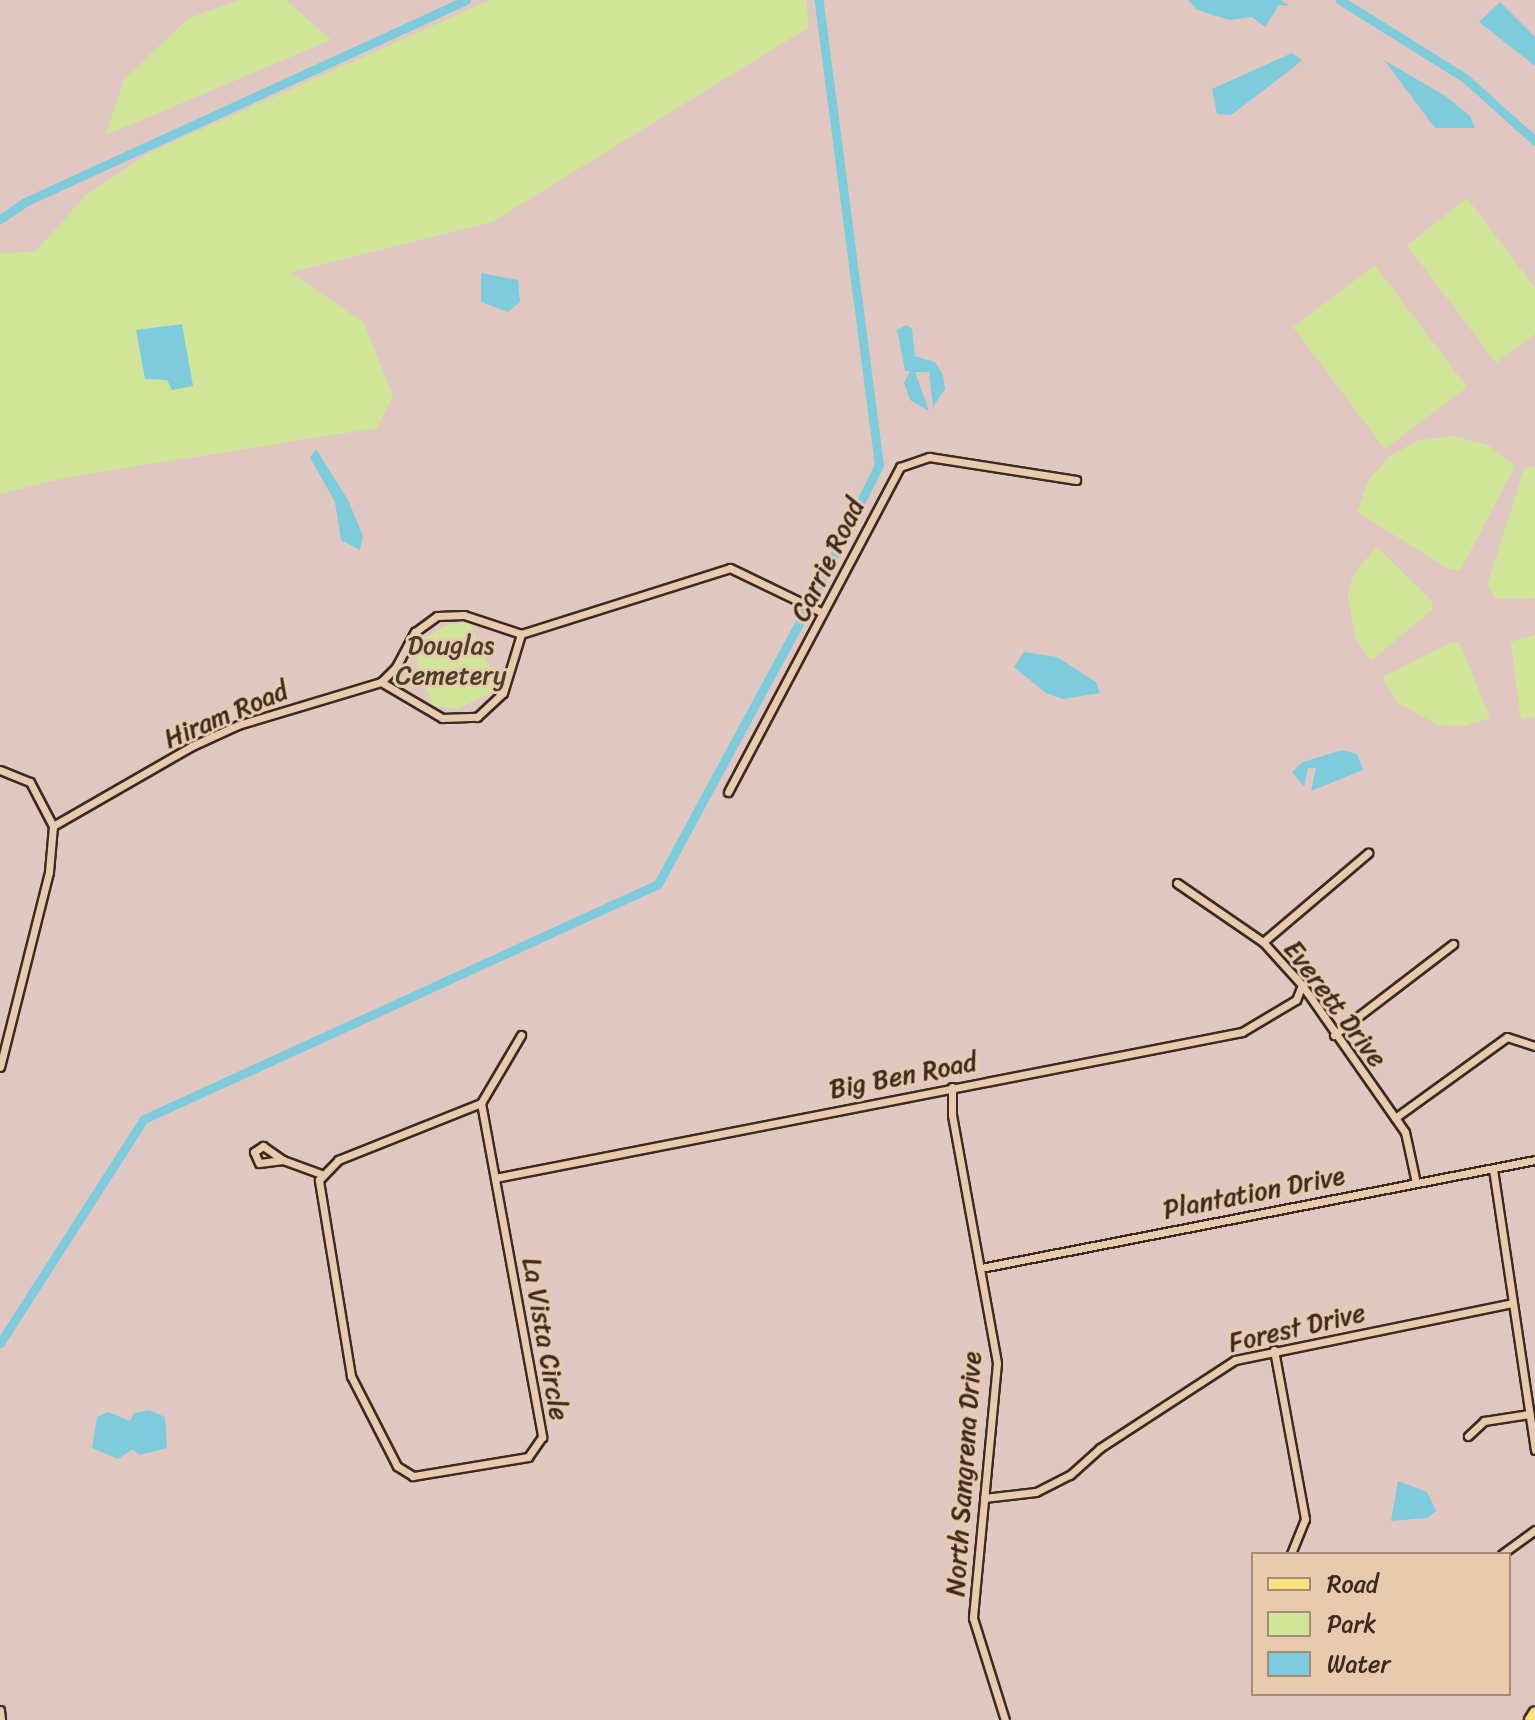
<!DOCTYPE html>
<html>
<head>
<meta charset="utf-8">
<style>
  body { margin:0 }
  #map { position:relative; width:1535px; height:1720px; overflow:hidden; background:#e0c7c2; font-family:Sriracha,sans-serif }
  div>[style] { position:absolute }
  .green>* { inset:0; background:#d1e599; transform-origin:0 0 }
  .water>* { inset:0; background:#7eccdb }
  .stream>* { height:3px; margin:-1.5px; padding:0 1.5px; transform-origin:1.5px; border-radius:1.5px; background:#7eccdb }
  .canal>* { height:9px; margin:-4.5px; padding:0 4.5px; transform-origin:4.5px; border-radius:4.5px; background:#7eccdb }
  .roads { filter:drop-shadow(2px 0 #3b2a1e) drop-shadow(-2px 0 #3b2a1e) drop-shadow(0 2px #3b2a1e) drop-shadow(0 -2px #3b2a1e) }
  .minor>* { height:7px; margin:-3.5px; padding:0 3.5px; transform-origin:3.5px; border-radius:3.5px; background:#e8cbaf }
  .primary>* { height:10px; margin:-5px; padding:0 5px; transform-origin:5px; border-radius:5px; background:#ffdf80 }
  span { translate:-50% -50%; white-space:nowrap; text-align:center; line-height:1.15; -webkit-text-stroke:6px #e8cbaf; paint-order:stroke }
  .street-label { font-size:26px; color:#3b2a1e }
  .park-label { font-size:26px; color:#4a3d2a }
  .legend { position:absolute; left:1251px; top:1552px; width:260px; height:144px; box-sizing:border-box; background:#e8cbaf; border:2px solid #a38b75; margin:0; padding:10px 14px; list-style:none; font-size:24px; color:#3b2a1e }
  .legend li { display:flex; align-items:center; gap:16px; height:40px }
  .legend b { width:40px; border:2px solid #a38b75 }
</style>
</head>
<body>
<div id="map">
  <div class="green">
    <i style="clip-path:polygon(240px 0,286px 0,331px 40px,106px 135px,124px 79px,189px 18px)"></i>
    <i style="clip-path:polygon(490px 0,806px 0,809px 27px,492px 222px,291px 272px,364px 323px,393px 396px,377px 428px,69px 477px,0 494px,0 253px,35px 252px,86px 195px,147px 154px)"></i>
    <i style="clip-path:polygon(1467px 198px,1535px 288px,1535px 334px,1496px 363px,1407px 245px)"></i>
    <i style="left:1375px;top:265px;width:153px;height:103px;rotate:53deg"></i>
    <i style="clip-path:polygon(1452px 436px,1488px 445px,1515px 466px,1460px 571px,1447px 568px,1357px 512px,1368px 481px,1389px 457px,1416px 441px)"></i>
    <i style="clip-path:polygon(1535px 466px,1535px 598px,1496px 599px,1487px 586px,1524px 469px)"></i>
    <i style="clip-path:polygon(1376px 546px,1431px 600px,1433px 609px,1371px 661px,1356px 639px,1348px 598px,1352px 578px)"></i>
    <i style="clip-path:polygon(469px 622px,500px 689px,457px 709px,433px 706px,411px 646px,447px 625px)"></i>
    <i style="clip-path:polygon(1535px 635px,1535px 717px,1521px 720px,1511px 642px)"></i>
    <i style="clip-path:polygon(1452px 642px,1460px 643px,1490px 718px,1464px 726px,1438px 725px,1399px 704px,1385px 684px,1383px 677px)"></i>
  </div>
  <div class="water">
    <i style="clip-path:polygon(1188px 0,1281px 0,1289px 6px,1279px 5px,1265px 27px,1252px 17px,1229px 20px,1197px 10px)"></i>
    <i style="clip-path:polygon(1500px 2px,1535px 37px,1535px 66px,1479px 22px)"></i>
    <i style="clip-path:polygon(1292px 53px,1302px 60px,1289px 71px,1231px 115px,1217px 114px,1212px 89px)"></i>
    <i style="clip-path:polygon(1384px 60px,1447px 97px,1470px 116px,1475px 128px,1435px 128px)"></i>
    <i style="clip-path:polygon(481px 273px,518px 280px,520px 302px,508px 312px,481px 302px)"></i>
    <i style="clip-path:polygon(182px 324px,193px 386px,172px 390px,167px 380px,145px 379px,136px 330px)"></i>
    <i style="clip-path:polygon(906px 325px,912px 328px,915px 356px,935px 362px,943px 375px,945px 389px,933px 407px,929px 372px,915px 372px,929px 411px,910px 400px,904px 383px,910px 371px,905px 371px,897px 330px)"></i>
    <i style="clip-path:polygon(316px 449px,348px 500px,363px 536px,360px 550px,341px 540px,335px 502px,310px 458px)"></i>
    <i style="clip-path:polygon(1024px 652px,1057px 657px,1096px 682px,1100px 693px,1063px 699px,1046px 693px,1014px 667px)"></i>
    <i style="clip-path:polygon(1342px 750px,1357px 754px,1363px 770px,1311px 791px,1316px 768px,1308px 768px,1304px 787px,1292px 772px,1303px 762px)"></i>
    <i style="clip-path:polygon(149px 1410px,165px 1417px,167px 1448px,139px 1455px,133px 1449px,118px 1459px,92px 1448px,97px 1417px,108px 1412px,130px 1421px,134px 1413px)"></i>
    <i style="clip-path:polygon(1398px 1481px,1427px 1492px,1436px 1511px,1427px 1518px,1391px 1521px)"></i>
  </div>
  <div class="stream">
    <i style="left:812px;top:598px;width:6px;rotate:-59deg"></i>
    <i style="left:804px;top:614px;width:4px;rotate:-63deg"></i>
  </div>
  <div class="canal">
    <i style="left:1340px;top:0;width:147px;rotate:32deg"></i>
    <i style="left:1465px;top:78px;width:94px;rotate:42deg"></i>
    <i style="left:0;top:219px;width:30px;rotate:-34deg"></i>
    <i style="left:25px;top:202px;width:485px;rotate:-24.6deg"></i>
    <i style="left:815px;top:593px;width:143px;rotate:-63.4deg"></i>
    <i style="left:879px;top:465px;width:469px;rotate:-97.4deg"></i>
    <i style="left:0;top:1343px;width:266px;rotate:-57.3deg"></i>
    <i style="left:144px;top:1119px;width:565px;rotate:-24.57deg"></i>
    <i style="left:658px;top:884px;width:307px;rotate:-61.6deg"></i>
  </div>
  <div class="roads">
    <div class="minor">
      <i style="left:381px;top:682px;width:71px;rotate:30.5deg"></i>
      <i style="left:442px;top:718px;width:35px;rotate:-2deg"></i>
      <i style="left:477px;top:717px;width:35px;rotate:-43deg"></i>
      <i style="left:503px;top:693px;width:62px;rotate:-73deg"></i>
      <i style="left:0;top:770px;width:32px;rotate:22deg"></i>
      <i style="left:30px;top:782px;width:50px;rotate:62.4deg"></i>
      <i style="left:53px;top:826px;width:46px;rotate:95deg"></i>
      <i style="left:49px;top:872px;width:201px;rotate:104.1deg"></i>
      <i style="left:728px;top:792px;width:368px;rotate:-62.1deg"></i>
      <i style="left:900px;top:467px;width:31px;rotate:-19deg"></i>
      <i style="left:929px;top:457px;width:149px;rotate:8.9deg"></i>
      <i style="left:53px;top:826px;width:160px;rotate:-29.9deg"></i>
      <i style="left:192px;top:746px;width:51px;rotate:-24.5deg"></i>
      <i style="left:238px;top:725px;width:149px;rotate:-16.7deg"></i>
      <i style="left:381px;top:682px;width:21px;rotate:-45deg"></i>
      <i style="left:396px;top:667px;width:40px;rotate:-62deg"></i>
      <i style="left:415px;top:632px;width:27px;rotate:-36deg"></i>
      <i style="left:437px;top:616px;width:27px;rotate:-2deg"></i>
      <i style="left:464px;top:615px;width:60px;rotate:18.4deg"></i>
      <i style="left:521px;top:634px;width:219px;rotate:-17.5deg"></i>
      <i style="left:730px;top:568px;width:101px;rotate:25.8deg"></i>
      <i style="left:1177px;top:883px;width:104px;rotate:34.5deg"></i>
      <i style="left:1263px;top:942px;width:58px;rotate:47.8deg"></i>
      <i style="left:1302px;top:985px;width:179px;rotate:55deg"></i>
      <i style="left:1405px;top:1132px;width:52px;rotate:77.8deg"></i>
      <i style="left:1263px;top:942px;width:138px;rotate:-40.3deg"></i>
      <i style="left:1334px;top:1035px;width:150px;rotate:-37.4deg"></i>
      <i style="left:952px;top:1087px;width:28px;rotate:90deg"></i>
      <i style="left:952px;top:1115px;width:252px;rotate:79.7deg"></i>
      <i style="left:997px;top:1363px;width:256px;rotate:95.4deg"></i>
      <i style="left:973px;top:1618px;width:107px;rotate:72.6deg"></i>
      <i style="left:481px;top:1103px;width:340px;rotate:79.6deg"></i>
      <i style="left:542px;top:1437px;width:24px;rotate:125deg"></i>
      <i style="left:528px;top:1457px;width:117px;rotate:170.6deg"></i>
      <i style="left:413px;top:1476px;width:19px;rotate:-148deg"></i>
      <i style="left:397px;top:1466px;width:101px;rotate:-117.1deg"></i>
      <i style="left:351px;top:1376px;width:199px;rotate:-99.3deg"></i>
      <i style="left:319px;top:1180px;width:28px;rotate:-46deg"></i>
      <i style="left:338px;top:1160px;width:154px;rotate:-21.7deg"></i>
      <i style="left:481px;top:1103px;width:79px;rotate:-59.5deg"></i>
      <i style="left:1395px;top:1118px;width:138px;rotate:-35.9deg"></i>
      <i style="left:1507px;top:1037px;width:29px;rotate:18deg"></i>
      <i style="left:283px;top:1160px;width:24px;rotate:173deg"></i>
      <i style="left:259px;top:1163px;width:12px;rotate:-114deg"></i>
      <i style="left:254px;top:1152px;width:11px;rotate:-34deg"></i>
      <i style="left:263px;top:1146px;width:24px;rotate:35deg"></i>
      <i style="left:283px;top:1160px;width:40px;rotate:20.2deg"></i>
      <i style="left:1493px;top:1169px;width:284px;rotate:81.5deg"></i>
      <i style="left:495px;top:1178px;width:761px;rotate:-11.06deg"></i>
      <i style="left:1242px;top:1032px;width:63px;rotate:-30.7deg"></i>
      <i style="left:1296px;top:1000px;width:16px;rotate:-68deg"></i>
      <i style="left:981px;top:1268px;width:564px;rotate:-11.03deg"></i>
      <i style="left:1274px;top:1350px;width:172px;rotate:79.6deg"></i>
      <i style="left:1305px;top:1519px;width:38px;rotate:112deg"></i>
      <i style="left:1468px;top:1436px;width:22px;rotate:-43deg"></i>
      <i style="left:1484px;top:1421px;width:46px;rotate:-8.8deg"></i>
      <i style="left:984px;top:1498px;width:52px;rotate:-6.6deg"></i>
      <i style="left:1036px;top:1492px;width:38px;rotate:-27deg"></i>
      <i style="left:1070px;top:1475px;width:40px;rotate:-42deg"></i>
      <i style="left:1100px;top:1448px;width:161px;rotate:-33.1deg"></i>
      <i style="left:1235px;top:1360px;width:283px;rotate:-11.6deg"></i>
      <i style="left:1502px;top:1554px;width:41px;rotate:-36deg"></i>
      <i style="left:0;top:1710px;width:10px;rotate:84deg"></i>
    </div>
    <div class="primary">
      <i style="left:1530px;top:1720px;width:9px;rotate:-58deg"></i>
    </div>
  </div>
  <div class="street-label">
    <span style="left:828px;top:560px;rotate:-64deg">Carrie Road</span>
    <span style="left:226px;top:715px;rotate:-23deg">Hiram Road</span>
    <span style="left:1335px;top:1004px;rotate:53deg">Everett Drive</span>
    <span style="left:903px;top:1076px;rotate:-11deg">Big Ben Road</span>
    <span style="left:1254px;top:1193px;rotate:-11deg">Plantation Drive</span>
    <span style="left:1297px;top:1328px;rotate:-13deg">Forest Drive</span>
    <span style="left:545px;top:1339px;rotate:80deg">La Vista Circle</span>
    <span style="left:964px;top:1474px;rotate:-86deg">North Sangrena Drive</span>
  </div>
  <div class="park-label">
    <span style="left:451px;top:661px">Douglas<br>Cemetery</span>
  </div>
  <ul class="legend">
  <li><b style="height:10px;background:#ffdf80"></b>Road</li>
  <li><b style="height:22px;background:#d1e599"></b>Park</li>
  <li><b style="height:22px;background:#7eccdb"></b>Water</li>
  </ul>
</div>
</body>
</html>
